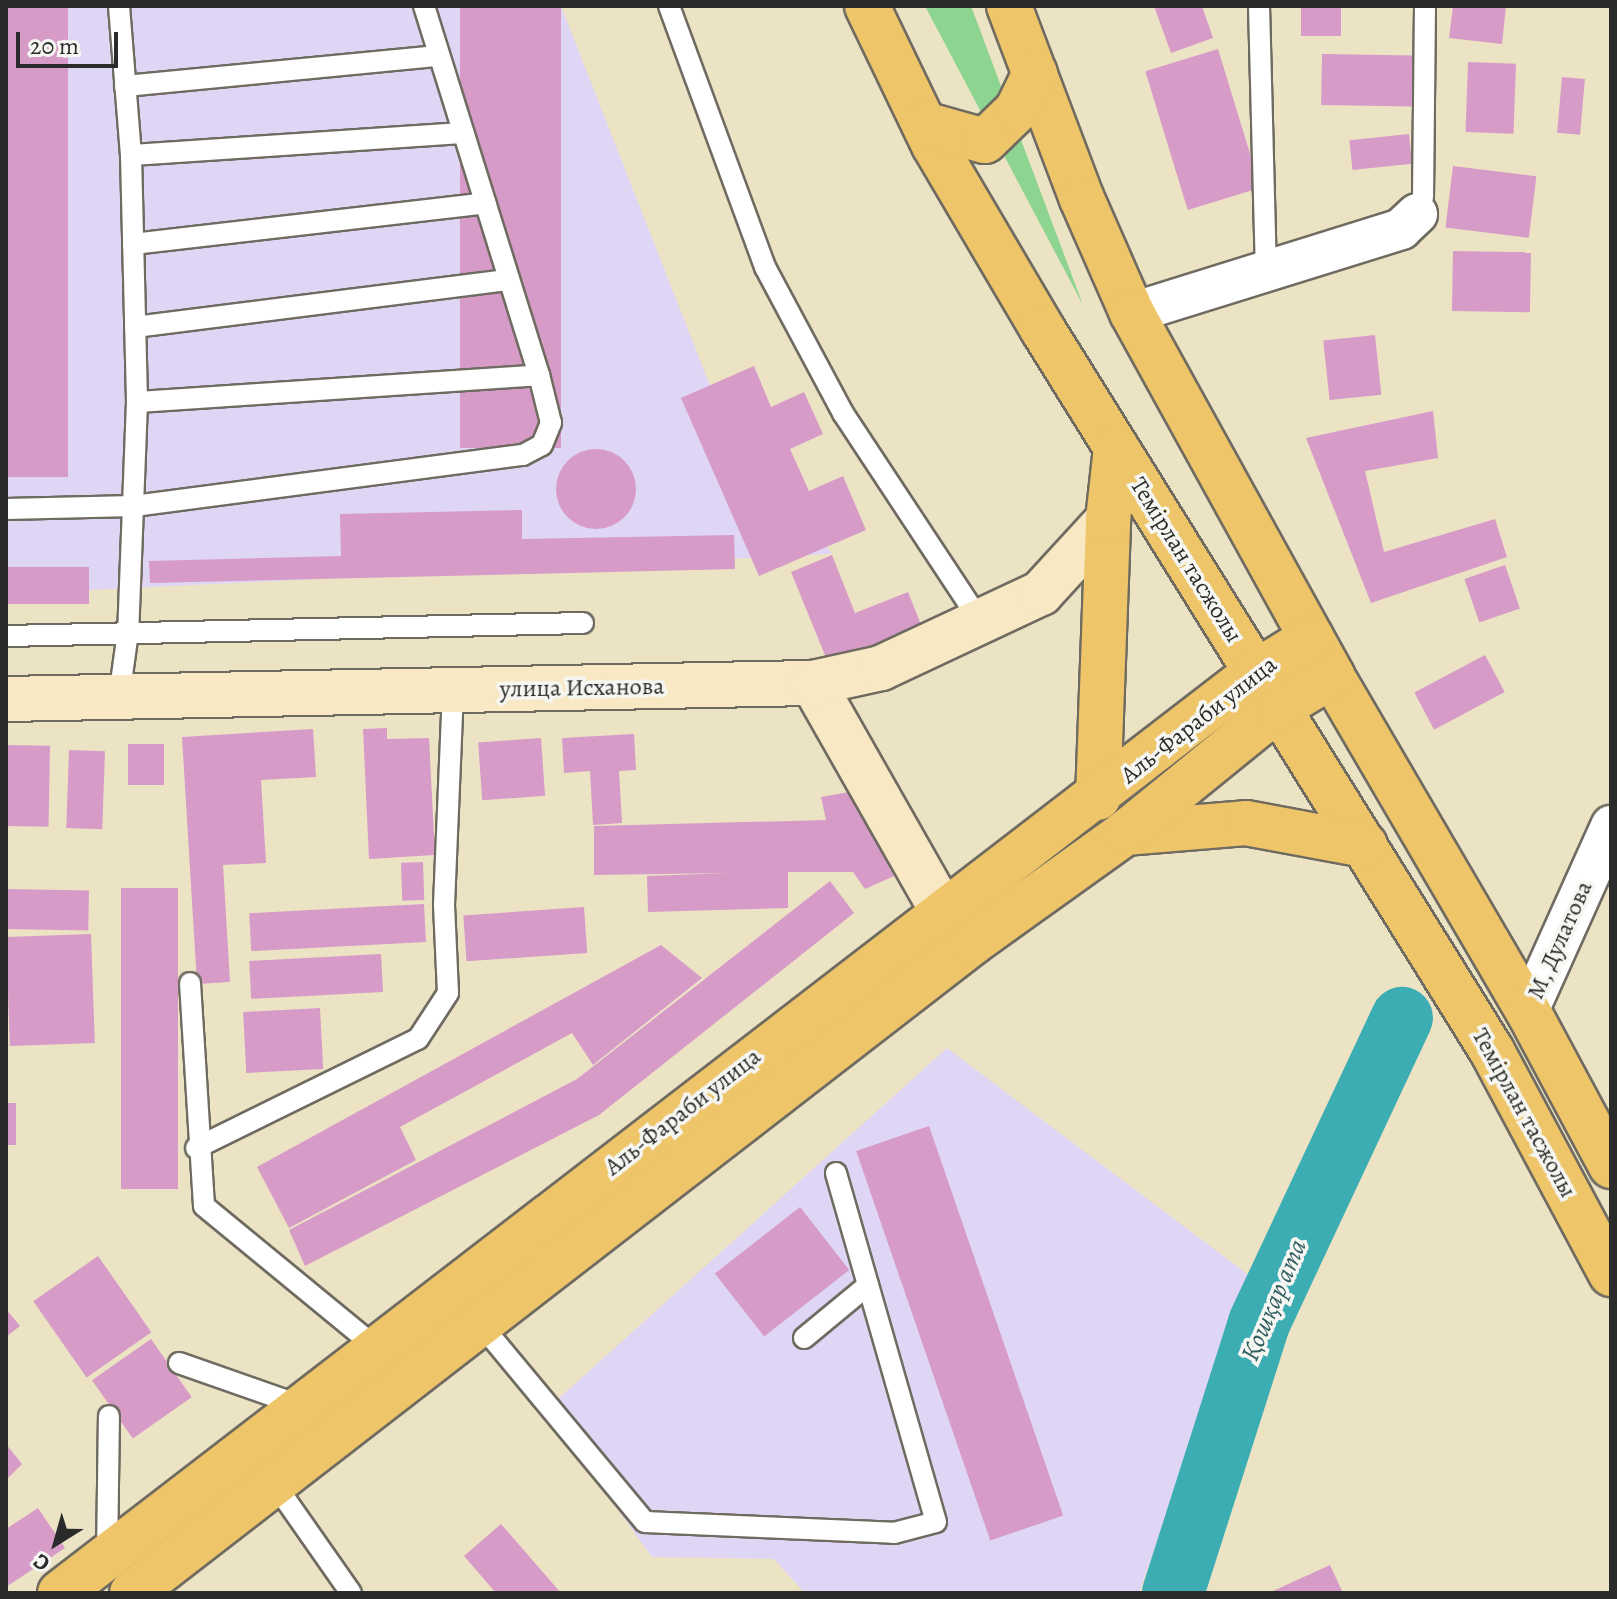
<!DOCTYPE html>
<html>
<head>
<meta charset="utf-8">
<style>
  body { margin:0 }
  #map { position:relative; width:1617px; height:1599px; overflow:hidden; background:#ece3c4; font-family:Alegreya,serif }
  div>[style] { position:absolute }
  .built>* { inset:0; background:#dfd5f5 }
  .green>* { inset:0; background:#8cd48f }
  .river>* { height:62px; margin:-31px; padding:0 31px; transform-origin:31px; border-radius:31px; background:#3badb3 }
  .building>* { inset:0; background:#d79bc8; transform-origin:0 0 }
  .round { border-radius:50% }
  .roads { filter:drop-shadow(2px 0 #6f6b61) drop-shadow(-2px 0 #6f6b61) drop-shadow(0 2px #6f6b61) drop-shadow(0 -2px #6f6b61) }
  .lane>* { height:20px; margin:-10px; padding:0 10px; transform-origin:10px; border-radius:10px; background:#fff }
  .street>* { height:40px; margin:-20px; padding:0 20px; transform-origin:20px; border-radius:20px; background:#fff }
  .secondary>* { height:44px; margin:-22px; padding:0 22px; transform-origin:22px; border-radius:22px; background:#f8e8c3 }
  .primary>* { height:44px; margin:-22px; padding:0 22px; transform-origin:22px; border-radius:22px; background:#eec569 }
  span { translate:-50% -50%; white-space:nowrap; text-align:center; line-height:1.15; -webkit-text-stroke:7px #f6f6f2; paint-order:stroke }
  .street-label { font-size:24px; color:#2b2b2b }
  .water-label { font-size:26px; color:#315f61; font-style:italic }
  .frame { position:absolute; inset:0; border:8px solid #2b2b2b; pointer-events:none }
  .north { position:absolute; left:16px; top:1503px; width:80px; height:80px; -webkit-text-stroke:6px #f6f6f2; paint-order:stroke; rotate:217deg; font-size:22px; font-weight:700; line-height:32px; text-align:center; color:#2b2b2b }
  .north::after { content:''; display:block; margin:auto; width:28px; height:36px; background:#2b2b2b; clip-path:polygon(50% 0,100% 100%,50% 72%,0 100%) }
  .scale { position:absolute; left:16px; top:32px; width:102px; height:36px; box-sizing:border-box; border:4px solid #2b2b2b; border-top:0; padding-left:10px; font-size:24px; line-height:28px; white-space:nowrap; color:#2b2b2b; -webkit-text-stroke:6px #f6f6f2; paint-order:stroke }
</style>
</head>
<body>
<div id="map">
  <div class="built">
    <i style="clip-path:polygon(6px 6px,561px 6px,709px 383px,832px 554px,6px 594px)"></i>
    <i style="clip-path:polygon(947px 1048px,1250px 1276px,1139px 1593px,805px 1593px,774px 1559px,652px 1557px,546px 1410px)"></i>
  </div>
  <div class="green">
    <i style="clip-path:polygon(925px 6px,971px 6px,1083px 305px)"></i>
  </div>
  <div class="river">
    <i style="left:1173px;top:1593px;width:283px;rotate:-72.3deg"></i>
    <i style="left:1259px;top:1323px;width:337px;rotate:-64.9deg"></i>
  </div>
  <div class="building">
    <i style="left:6px;top:6px;width:62px;height:471px"></i>
    <i style="left:460px;top:6px;width:101px;height:442px"></i>
    <i style="clip-path:polygon(1154px 6px,1202px 6px,1213px 38px,1171px 53px)"></i>
    <i style="left:1301px;top:6px;width:40px;height:30px"></i>
    <i style="clip-path:polygon(1453px 6px,1506px 6px,1502px 44px,1449px 38px)"></i>
    <i style="left:1218px;top:49px;width:145px;height:76px;rotate:73deg"></i>
    <i style="left:1322px;top:54px;width:93px;height:51px;rotate:1deg"></i>
    <i style="left:1468px;top:62px;width:48px;height:70px;rotate:2deg"></i>
    <i style="left:1562px;top:77px;width:23px;height:56px;rotate:5deg"></i>
    <i style="left:1409px;top:134px;width:30px;height:60px;rotate:84deg"></i>
    <i style="left:1453px;top:166px;width:84px;height:62px;rotate:7deg"></i>
    <i style="left:1453px;top:251px;width:78px;height:60px;rotate:1deg"></i>
    <i style="left:1375px;top:335px;width:60px;height:52px;rotate:84deg"></i>
    <i style="clip-path:polygon(754px 366px,771px 407px,804px 392px,823px 434px,790px 449px,809px 491px,843px 476px,866px 530px,759px 576px,681px 398px)"></i>
    <i style="clip-path:polygon(1433px 411px,1438px 458px,1365px 471px,1384px 552px,1495px 519px,1507px 557px,1371px 603px,1306px 438px)"></i>
    <i class="round" style="left:556px;top:449px;width:80px;height:80px"></i>
    <i style="clip-path:polygon(522px 510px,522px 539px,734px 535px,735px 569px,150px 583px,149px 561px,341px 556px,340px 514px)"></i>
    <i style="clip-path:polygon(832px 555px,855px 613px,908px 592px,922px 627px,829px 665px,791px 572px)"></i>
    <i style="left:1505px;top:565px;width:46px;height:43px;rotate:71deg"></i>
    <i style="left:89px;top:567px;width:37px;height:83px;rotate:90deg"></i>
    <i style="left:1485px;top:655px;width:42px;height:80px;rotate:62deg"></i>
    <i style="clip-path:polygon(387px 728px,387px 739px,429px 738px,435px 855px,369px 859px,363px 729px)"></i>
    <i style="clip-path:polygon(313px 729px,316px 777px,261px 780px,266px 863px,223px 865px,230px 982px,197px 984px,182px 737px)"></i>
    <i style="clip-path:polygon(634px 734px,636px 770px,619px 771px,622px 823px,593px 825px,590px 771px,564px 773px,562px 738px)"></i>
    <i style="left:541px;top:738px;width:58px;height:63px;rotate:86deg"></i>
    <i style="left:128px;top:744px;width:36px;height:41px"></i>
    <i style="left:6px;top:745px;width:44px;height:81px;rotate:1deg"></i>
    <i style="left:69px;top:750px;width:36px;height:78px;rotate:2deg"></i>
    <i style="clip-path:polygon(849px 792px,894px 876px,865px 889px,853px 872px,788px 872px,788px 908px,648px 912px,647px 876px,730px 873px,594px 875px,594px 826px,826px 820px,821px 797px)"></i>
    <i style="left:423px;top:862px;width:38px;height:22px;rotate:88deg"></i>
    <i style="clip-path:polygon(830px 881px,854px 913px,599px 1115px,305px 1266px,289px 1230px,577px 1079px)"></i>
    <i style="left:121px;top:888px;width:57px;height:301px"></i>
    <i style="left:6px;top:889px;width:83px;height:40px;rotate:1deg"></i>
    <i style="left:424px;top:904px;width:38px;height:175px;rotate:87deg"></i>
    <i style="left:584px;top:907px;width:46px;height:121px;rotate:86deg"></i>
    <i style="left:91px;top:934px;width:109px;height:85px;rotate:88deg"></i>
    <i style="clip-path:polygon(661px 945px,702px 978px,593px 1065px,572px 1033px,400px 1127px,416px 1160px,289px 1228px,257px 1167px)"></i>
    <i style="left:381px;top:954px;width:38px;height:132px;rotate:87deg"></i>
    <i style="left:320px;top:1008px;width:61px;height:77px;rotate:87deg"></i>
    <i style="left:6px;top:1103px;width:10px;height:42px"></i>
    <i style="left:929px;top:1126px;width:412px;height:77px;rotate:71deg"></i>
    <i style="left:800px;top:1207px;width:80px;height:108px;rotate:52deg"></i>
    <i style="left:98px;top:1256px;width:93px;height:79px;rotate:55deg"></i>
    <i style="clip-path:polygon(6px 1309px,20px 1326px,6px 1337px)"></i>
    <i style="left:151px;top:1339px;width:71px;height:72px;rotate:55deg"></i>
    <i style="clip-path:polygon(6px 1444px,22px 1464px,6px 1480px)"></i>
    <i style="clip-path:polygon(38px 1508px,65px 1548px,6px 1587px,6px 1529px)"></i>
    <i style="clip-path:polygon(501px 1524px,561px 1593px,496px 1593px,464px 1556px)"></i>
    <i style="clip-path:polygon(1330px 1565px,1343px 1593px,1274px 1593px,1273px 1591px)"></i>
  </div>
  <div class="roads">
    <div class="lane">
      <i style="left:119px;top:6px;width:149px;rotate:85.4deg"></i>
      <i style="left:131px;top:155px;width:247px;rotate:88.6deg"></i>
      <i style="left:137px;top:402px;width:230px;rotate:92.2deg"></i>
      <i style="left:128px;top:632px;width:66px;rotate:97.9deg"></i>
      <i style="left:669px;top:6px;width:278px;rotate:69.8deg"></i>
      <i style="left:765px;top:267px;width:166px;rotate:61.9deg"></i>
      <i style="left:843px;top:413px;width:249px;rotate:56.6deg"></i>
      <i style="left:1259px;top:6px;width:266px;rotate:88.5deg"></i>
      <i style="left:125px;top:86px;width:315px;rotate:-5.5deg"></i>
      <i style="left:131px;top:155px;width:333px;rotate:-3.8deg"></i>
      <i style="left:1417px;top:214px;width:18px;rotate:-71deg"></i>
      <i style="left:1423px;top:197px;width:191px;rotate:-89.4deg"></i>
      <i style="left:133px;top:244px;width:355px;rotate:-6.6deg"></i>
      <i style="left:135px;top:327px;width:377px;rotate:-7.2deg"></i>
      <i style="left:137px;top:402px;width:403px;rotate:-3.8deg"></i>
      <i style="left:6px;top:509px;width:128px;rotate:-1.3deg"></i>
      <i style="left:134px;top:506px;width:392px;rotate:-7.5deg"></i>
      <i style="left:523px;top:455px;width:21px;rotate:-28deg"></i>
      <i style="left:542px;top:445px;width:24px;rotate:-68deg"></i>
      <i style="left:551px;top:423px;width:49px;rotate:-104deg"></i>
      <i style="left:539px;top:375px;width:387px;rotate:-107.3deg"></i>
      <i style="left:6px;top:636px;width:577px;rotate:-1.29deg"></i>
      <i style="left:190px;top:983px;width:223px;rotate:86.4deg"></i>
      <i style="left:204px;top:1206px;width:224px;rotate:39.4deg"></i>
      <i style="left:196px;top:1148px;width:247px;rotate:-26.2deg"></i>
      <i style="left:418px;top:1039px;width:55px;rotate:-56.9deg"></i>
      <i style="left:448px;top:993px;width:88px;rotate:-92.6deg"></i>
      <i style="left:444px;top:905px;width:214px;rotate:-87.6deg"></i>
      <i style="left:478px;top:1321px;width:261px;rotate:50.3deg"></i>
      <i style="left:645px;top:1522px;width:249px;rotate:2.5deg"></i>
      <i style="left:894px;top:1533px;width:43px;rotate:-14.7deg"></i>
      <i style="left:936px;top:1522px;width:363px;rotate:-106deg"></i>
      <i style="left:804px;top:1338px;width:83px;rotate:-39.6deg"></i>
      <i style="left:179px;top:1363px;width:130px;rotate:19.3deg"></i>
      <i style="left:274px;top:1483px;width:134px;rotate:55deg"></i>
      <i style="left:107px;top:1556px;width:140px;rotate:-89.2deg"></i>
    </div>
    <div class="street">
      <i style="left:1132px;top:313px;width:282px;rotate:-17.3deg"></i>
      <i style="left:1401px;top:229px;width:22px;rotate:-43deg"></i>
      <i style="left:1528px;top:1011px;width:203px;rotate:-65.8deg"></i>
    </div>
    <div class="secondary">
      <i style="left:813px;top:683px;width:263px;rotate:60.4deg"></i>
      <i style="left:6px;top:699px;width:807px;rotate:-1.14deg"></i>
      <i style="left:813px;top:683px;width:70px;rotate:-12.4deg"></i>
      <i style="left:881px;top:668px;width:177px;rotate:-25.1deg"></i>
      <i style="left:1041px;top:593px;width:99px;rotate:-47.5deg"></i>
    </div>
    <div class="primary">
      <i style="left:867px;top:6px;width:154px;rotate:64.3deg"></i>
      <i style="left:934px;top:145px;width:215px;rotate:59.5deg"></i>
      <i style="left:1043px;top:330px;width:849px;rotate:58.09deg"></i>
      <i style="left:1492px;top:1051px;width:253px;rotate:61.9deg"></i>
      <i style="left:1009px;top:6px;width:206px;rotate:69.3deg"></i>
      <i style="left:1082px;top:199px;width:124px;rotate:66.3deg"></i>
      <i style="left:1132px;top:313px;width:414px;rotate:61.1deg"></i>
      <i style="left:1332px;top:676px;width:388px;rotate:59.7deg"></i>
      <i style="left:1528px;top:1011px;width:176px;rotate:61.8deg"></i>
      <i style="left:924px;top:124px;width:63px;rotate:15.6deg"></i>
      <i style="left:985px;top:141px;width:45px;rotate:-44.1deg"></i>
      <i style="left:1017px;top:110px;width:41px;rotate:-64.1deg"></i>
      <i style="left:1098px;top:798px;width:278px;rotate:-87.9deg"></i>
      <i style="left:1108px;top:520px;width:73px;rotate:-83.7deg"></i>
      <i style="left:1125px;top:833px;width:121px;rotate:-4.7deg"></i>
      <i style="left:1246px;top:823px;width:121px;rotate:10.5deg"></i>
      <i style="left:60px;top:1593px;width:1510px;rotate:-37.6deg"></i>
      <i style="left:1256px;top:672px;width:65px;rotate:-31.7deg"></i>
      <i style="left:132px;top:1593px;width:1064px;rotate:-37.74deg"></i>
      <i style="left:973px;top:942px;width:187px;rotate:-35.6deg"></i>
      <i style="left:1125px;top:833px;width:198px;rotate:-39.1deg"></i>
      <i style="left:1279px;top:708px;width:62px;rotate:-31.1deg"></i>
    </div>
  </div>
  <div class="street-label">
    <span style="left:1186px;top:560px;rotate:58deg">Темірлан тасжолы</span>
    <span style="left:582px;top:688px;rotate:-1deg">улица Исханова</span>
    <span style="left:1199px;top:720px;rotate:-38deg">Аль-Фараби улица</span>
    <span style="left:1560px;top:940px;rotate:-66deg">М, Дулатова</span>
    <span style="left:683px;top:1112px;rotate:-38deg">Аль-Фараби улица</span>
    <span style="left:1524px;top:1113px;rotate:61deg">Темірлан тасжолы</span>
  </div>
  <div class="water-label">
    <span style="left:1274px;top:1300px;rotate:-67deg">Қошқар ата</span>
  </div>
  <div class="frame"></div>
  <div class="north">С</div>
  <div class="scale">20 m</div>
</div>
</body>
</html>
